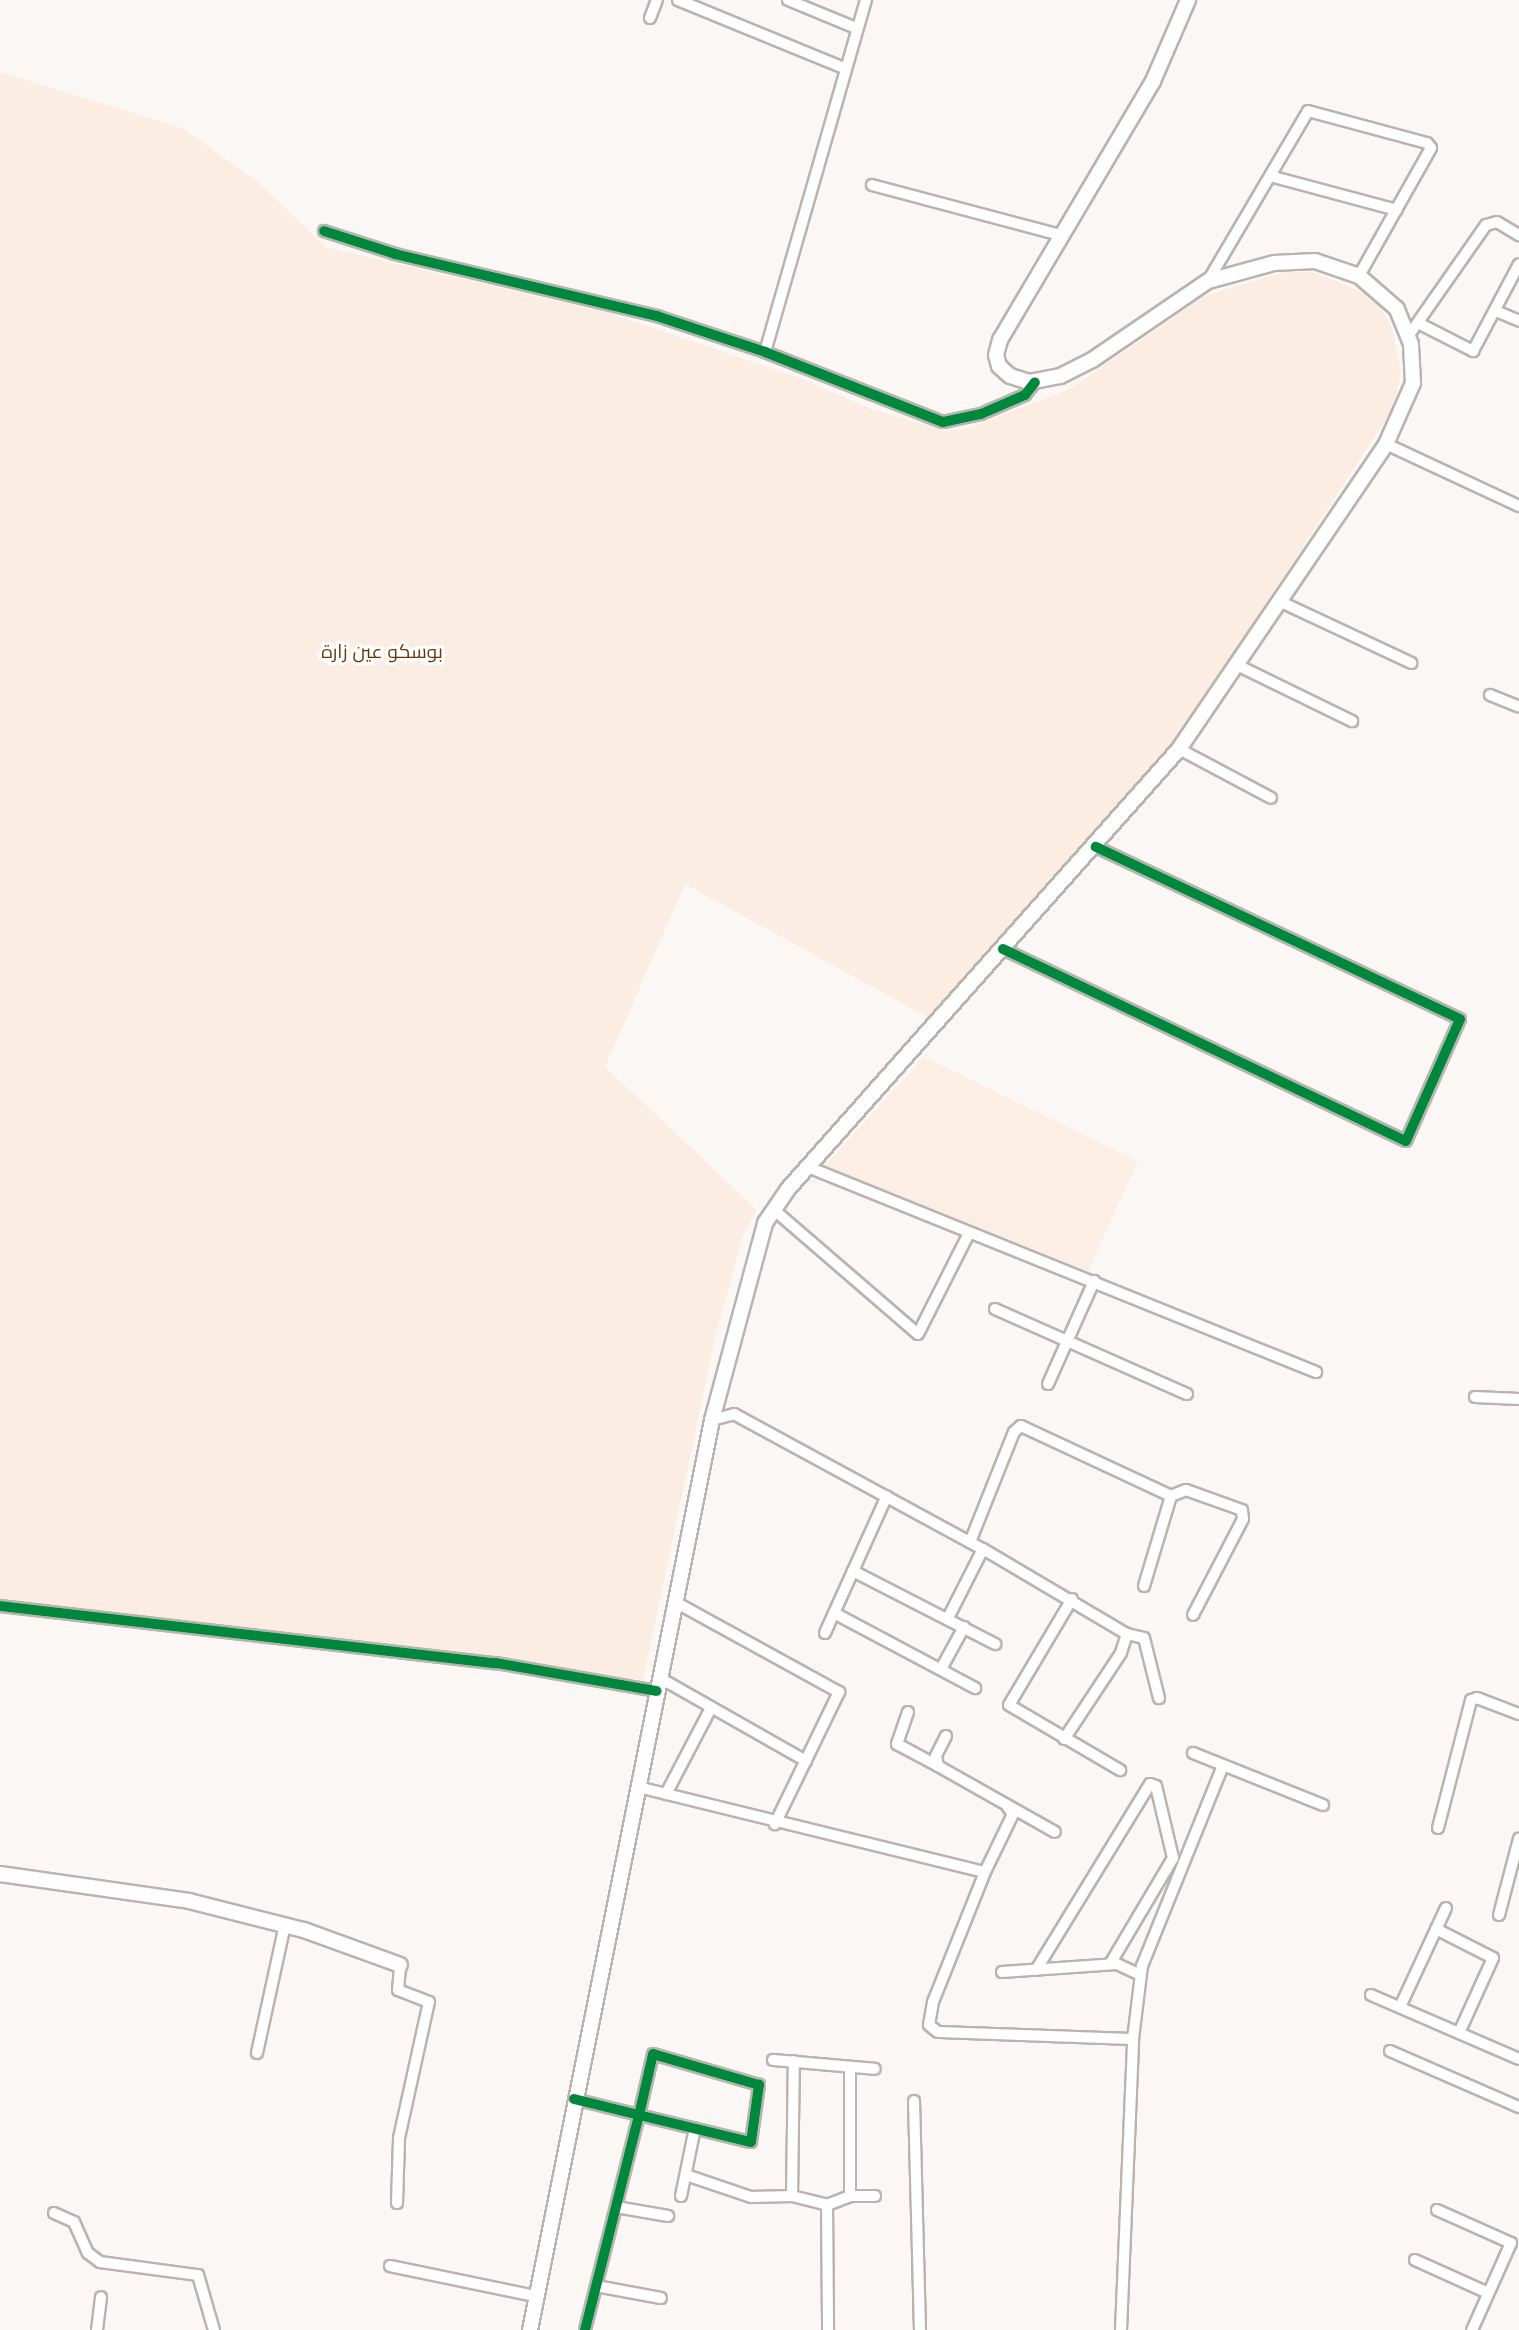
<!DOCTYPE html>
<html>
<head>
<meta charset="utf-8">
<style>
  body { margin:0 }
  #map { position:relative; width:1519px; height:2330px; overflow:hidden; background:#faf7f5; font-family:"Open Sans",Cairo,sans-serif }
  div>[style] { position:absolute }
  .built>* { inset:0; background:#fceee4 }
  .green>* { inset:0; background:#fcede2 }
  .roads { filter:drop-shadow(2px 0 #bab3af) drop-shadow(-2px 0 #bab3af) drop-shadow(0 2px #bab3af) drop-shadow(0 -2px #bab3af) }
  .minor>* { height:10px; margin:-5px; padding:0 5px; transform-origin:5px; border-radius:5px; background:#fefefe }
  .secondary>* { height:14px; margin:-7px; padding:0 7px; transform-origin:7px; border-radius:7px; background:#fefefe }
  .cycleway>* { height:10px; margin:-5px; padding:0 5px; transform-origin:5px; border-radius:5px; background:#00873e }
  span { translate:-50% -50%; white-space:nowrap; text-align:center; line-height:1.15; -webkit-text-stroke:6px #fff; paint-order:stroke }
  .park-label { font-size:19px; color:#6a370b }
</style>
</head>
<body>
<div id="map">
  <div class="built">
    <i style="clip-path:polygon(924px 1057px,1138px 1161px,1088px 1271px,825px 1166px)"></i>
  </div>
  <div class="green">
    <i style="clip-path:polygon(0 72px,182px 128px,258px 182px,325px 247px,612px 314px,799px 378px,874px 410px,946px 431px,966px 429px,1070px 389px,1206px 295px,1285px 272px,1312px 272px,1358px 290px,1376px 301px,1392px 328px,1401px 372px,1394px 407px,1192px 717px,1151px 770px,929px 1018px,685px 884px,605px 1067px,757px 1210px,743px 1235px,716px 1334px,643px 1680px,0 1614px)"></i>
  </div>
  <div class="roads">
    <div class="minor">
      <i style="left:678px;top:0;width:179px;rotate:22.3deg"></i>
      <i style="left:788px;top:0;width:74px;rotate:22.4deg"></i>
      <i style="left:650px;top:18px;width:19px;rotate:-69deg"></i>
      <i style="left:1270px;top:176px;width:131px;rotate:15deg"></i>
      <i style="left:872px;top:185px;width:195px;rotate:14.9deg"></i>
      <i style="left:324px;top:231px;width:75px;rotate:17.9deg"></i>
      <i style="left:395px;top:254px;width:269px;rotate:13.3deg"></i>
      <i style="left:657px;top:316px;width:114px;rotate:18.4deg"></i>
      <i style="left:765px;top:352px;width:191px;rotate:21.5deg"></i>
      <i style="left:943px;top:422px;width:39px;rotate:-12deg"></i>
      <i style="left:981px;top:414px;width:48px;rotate:-23.4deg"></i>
      <i style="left:1025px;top:395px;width:16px;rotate:-52deg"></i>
      <i style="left:1208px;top:281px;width:197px;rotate:-59.5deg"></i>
      <i style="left:1308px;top:111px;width:123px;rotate:15.1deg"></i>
      <i style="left:1427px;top:143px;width:6px;rotate:51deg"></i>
      <i style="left:1431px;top:148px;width:147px;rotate:119.4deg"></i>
      <i style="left:1496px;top:311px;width:25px;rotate:23deg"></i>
      <i style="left:1418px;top:323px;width:62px;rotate:27deg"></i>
      <i style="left:1473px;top:351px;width:98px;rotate:-62.1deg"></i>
      <i style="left:1409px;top:335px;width:134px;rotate:-55deg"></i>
      <i style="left:1486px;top:225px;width:11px;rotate:-15deg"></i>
      <i style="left:1497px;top:222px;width:26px;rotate:31deg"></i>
      <i style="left:765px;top:352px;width:366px;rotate:-74deg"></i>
      <i style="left:1386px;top:444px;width:147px;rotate:25deg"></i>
      <i style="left:1281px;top:602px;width:144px;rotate:25.1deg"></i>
      <i style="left:1239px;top:666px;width:126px;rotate:26deg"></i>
      <i style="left:1490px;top:695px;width:31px;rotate:22deg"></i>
      <i style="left:1179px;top:749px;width:104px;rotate:28deg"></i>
      <i style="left:1003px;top:949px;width:446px;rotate:25.5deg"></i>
      <i style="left:1406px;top:1141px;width:133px;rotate:-66.1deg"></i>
      <i style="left:1460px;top:1019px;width:403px;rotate:-154.7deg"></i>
      <i style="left:808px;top:1167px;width:548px;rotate:21.98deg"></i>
      <i style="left:773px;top:1209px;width:191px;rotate:40.8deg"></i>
      <i style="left:918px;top:1334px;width:113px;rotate:-63.2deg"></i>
      <i style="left:995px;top:1309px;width:210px;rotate:23.9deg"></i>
      <i style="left:1048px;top:1384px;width:113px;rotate:-65.9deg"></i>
      <i style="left:1475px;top:1397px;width:44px;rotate:2.6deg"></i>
      <i style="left:712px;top:1420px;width:23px;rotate:-15deg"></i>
      <i style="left:734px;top:1414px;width:283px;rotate:28.5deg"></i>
      <i style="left:983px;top:1549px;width:167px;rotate:30.6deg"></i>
      <i style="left:1127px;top:1634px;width:20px;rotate:108deg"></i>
      <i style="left:1121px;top:1653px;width:103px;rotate:123.5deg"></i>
      <i style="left:970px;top:1542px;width:118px;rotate:-68.2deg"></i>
      <i style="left:1014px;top:1432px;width:9px;rotate:-41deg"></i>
      <i style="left:1021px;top:1426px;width:166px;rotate:25deg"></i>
      <i style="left:853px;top:1571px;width:160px;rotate:27.2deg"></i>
      <i style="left:1144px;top:1586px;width:94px;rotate:-73.3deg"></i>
      <i style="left:1171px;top:1496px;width:16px;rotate:-22deg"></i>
      <i style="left:1186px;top:1490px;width:59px;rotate:19.7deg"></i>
      <i style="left:1242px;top:1510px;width:9px;rotate:84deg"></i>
      <i style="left:1243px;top:1519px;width:108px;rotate:117.5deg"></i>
      <i style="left:1072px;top:1599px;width:123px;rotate:120.7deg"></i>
      <i style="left:1009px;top:1705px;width:129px;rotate:30.4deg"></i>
      <i style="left:677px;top:1603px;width:185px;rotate:28.8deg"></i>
      <i style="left:839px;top:1692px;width:147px;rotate:115.9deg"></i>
      <i style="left:0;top:1606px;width:499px;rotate:6.6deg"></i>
      <i style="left:496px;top:1663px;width:163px;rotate:9.9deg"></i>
      <i style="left:834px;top:1613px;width:160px;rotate:28deg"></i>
      <i style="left:948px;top:1618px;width:77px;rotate:-63.1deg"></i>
      <i style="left:825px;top:1633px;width:150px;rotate:-65.7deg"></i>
      <i style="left:1127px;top:1634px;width:17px;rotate:13deg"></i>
      <i style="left:1144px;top:1638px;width:62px;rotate:76deg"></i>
      <i style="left:941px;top:1669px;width:48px;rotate:-61.3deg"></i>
      <i style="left:660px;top:1678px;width:168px;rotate:29.6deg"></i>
      <i style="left:908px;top:1712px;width:34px;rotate:109deg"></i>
      <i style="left:897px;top:1744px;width:47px;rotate:28.2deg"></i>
      <i style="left:946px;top:1736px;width:22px;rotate:117deg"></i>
      <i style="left:936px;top:1756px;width:10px;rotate:79deg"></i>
      <i style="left:938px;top:1766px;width:134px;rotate:29.4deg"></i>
      <i style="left:1193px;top:1753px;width:140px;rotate:21.8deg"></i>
      <i style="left:638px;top:1787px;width:357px;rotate:13.8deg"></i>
      <i style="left:666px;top:1794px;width:97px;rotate:-62.4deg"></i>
      <i style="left:1007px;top:1806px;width:10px;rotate:53deg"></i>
      <i style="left:1013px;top:1814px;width:64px;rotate:115.8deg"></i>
      <i style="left:985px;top:1872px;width:140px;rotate:111.8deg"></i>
      <i style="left:933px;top:2002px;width:23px;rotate:100deg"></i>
      <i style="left:929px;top:2025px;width:11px;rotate:38deg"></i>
      <i style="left:938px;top:2032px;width:195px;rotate:2.1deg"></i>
      <i style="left:1438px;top:1828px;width:132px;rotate:-75.5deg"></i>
      <i style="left:1471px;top:1700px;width:6px;rotate:-18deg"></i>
      <i style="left:1477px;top:1698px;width:45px;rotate:20.9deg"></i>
      <i style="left:1499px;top:1915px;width:79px;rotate:-75.3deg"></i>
      <i style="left:1436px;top:1929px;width:64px;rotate:27deg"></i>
      <i style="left:1493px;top:1958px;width:82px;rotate:114.4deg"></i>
      <i style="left:1036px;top:1970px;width:218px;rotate:-58.5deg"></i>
      <i style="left:1150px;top:1784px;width:6px;rotate:18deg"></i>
      <i style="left:1156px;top:1786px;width:74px;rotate:76.7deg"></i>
      <i style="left:1173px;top:1858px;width:123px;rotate:120.7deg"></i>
      <i style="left:1002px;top:1972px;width:115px;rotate:-4deg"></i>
      <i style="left:1117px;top:1964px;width:26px;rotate:25deg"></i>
      <i style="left:1371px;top:1995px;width:161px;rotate:23.4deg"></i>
      <i style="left:1400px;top:2007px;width:109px;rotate:-65.1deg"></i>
      <i style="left:1390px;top:2051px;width:141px;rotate:23.5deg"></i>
      <i style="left:257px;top:2053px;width:131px;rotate:-77.7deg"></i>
      <i style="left:773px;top:2060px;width:102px;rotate:5deg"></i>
      <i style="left:574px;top:2099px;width:67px;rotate:13.8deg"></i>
      <i style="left:639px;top:2115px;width:115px;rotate:13.6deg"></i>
      <i style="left:751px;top:2142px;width:58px;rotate:-82deg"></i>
      <i style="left:759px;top:2085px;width:110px;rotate:-163.7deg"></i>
      <i style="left:653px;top:2054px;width:63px;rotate:102.9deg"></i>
      <i style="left:639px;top:2115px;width:222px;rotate:104.1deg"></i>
      <i style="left:914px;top:2101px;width:229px;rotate:88.5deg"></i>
      <i style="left:686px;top:2175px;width:69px;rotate:18.7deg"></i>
      <i style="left:751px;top:2197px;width:41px;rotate:-1.4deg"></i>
      <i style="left:792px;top:2196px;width:36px;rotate:14deg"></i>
      <i style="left:827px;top:2205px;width:25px;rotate:-21deg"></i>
      <i style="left:850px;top:2196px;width:25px"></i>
      <i style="left:681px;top:2196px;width:69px;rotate:-78.4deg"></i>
      <i style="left:792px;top:2196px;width:135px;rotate:-89.2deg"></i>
      <i style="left:850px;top:2196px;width:129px;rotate:-90deg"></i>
      <i style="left:397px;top:2203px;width:65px;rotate:-88.2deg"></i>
      <i style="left:399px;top:2138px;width:139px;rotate:-77.6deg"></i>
      <i style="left:429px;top:2002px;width:33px;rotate:-159deg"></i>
      <i style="left:398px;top:1990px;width:25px;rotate:-85deg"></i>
      <i style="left:827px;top:2205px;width:125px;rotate:89.5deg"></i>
      <i style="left:616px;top:2207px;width:53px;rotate:9.8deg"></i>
      <i style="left:1437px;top:2210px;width:81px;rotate:24deg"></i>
      <i style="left:1511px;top:2243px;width:95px;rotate:114.1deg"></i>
      <i style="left:54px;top:2213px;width:22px;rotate:24deg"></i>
      <i style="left:74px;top:2222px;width:34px;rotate:66deg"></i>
      <i style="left:88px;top:2253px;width:15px;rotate:37deg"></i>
      <i style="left:100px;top:2262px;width:99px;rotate:7.6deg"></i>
      <i style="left:198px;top:2275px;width:57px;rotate:73.8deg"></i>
      <i style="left:1415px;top:2260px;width:80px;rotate:24.3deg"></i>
      <i style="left:390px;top:2266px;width:148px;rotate:11.7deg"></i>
      <i style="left:596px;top:2286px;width:66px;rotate:10.5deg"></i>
      <i style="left:97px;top:2330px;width:33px;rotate:-83deg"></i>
      <i style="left:1121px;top:2330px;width:291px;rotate:-87.6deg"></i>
      <i style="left:1133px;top:2039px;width:74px;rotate:-83deg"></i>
      <i style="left:1142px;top:1966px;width:216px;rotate:-68deg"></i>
    </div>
    <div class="secondary">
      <i style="left:0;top:1874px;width:191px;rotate:8.1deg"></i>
      <i style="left:189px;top:1901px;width:119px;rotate:14.2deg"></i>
      <i style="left:304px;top:1930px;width:102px;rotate:20deg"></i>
      <i style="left:530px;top:2330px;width:928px;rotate:-78.69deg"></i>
      <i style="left:712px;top:1420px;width:204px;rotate:-74.9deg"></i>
      <i style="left:765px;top:1223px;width:41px;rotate:-55.9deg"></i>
      <i style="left:788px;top:1189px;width:589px;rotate:-48.37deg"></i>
      <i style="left:1179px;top:749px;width:369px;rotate:-55.8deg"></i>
      <i style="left:1386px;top:444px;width:67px;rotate:-66.1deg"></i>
      <i style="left:1413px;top:383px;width:39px;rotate:-93deg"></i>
      <i style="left:1411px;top:344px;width:38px;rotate:-112deg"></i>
      <i style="left:1397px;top:309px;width:50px;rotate:-139deg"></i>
      <i style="left:1359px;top:276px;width:46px;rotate:-161.2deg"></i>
      <i style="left:1315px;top:261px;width:41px;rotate:177.2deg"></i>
      <i style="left:1274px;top:263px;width:68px;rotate:164.7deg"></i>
      <i style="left:1208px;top:281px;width:140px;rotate:145.7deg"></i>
      <i style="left:1092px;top:360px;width:36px;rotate:153deg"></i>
      <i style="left:1060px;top:376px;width:32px;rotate:169deg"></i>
      <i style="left:1029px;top:382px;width:20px;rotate:-162deg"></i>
      <i style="left:1010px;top:376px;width:15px;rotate:-138deg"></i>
      <i style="left:999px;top:366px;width:11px;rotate:-105deg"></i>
      <i style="left:996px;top:355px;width:16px;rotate:-75deg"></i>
      <i style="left:1000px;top:340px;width:301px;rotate:-59.4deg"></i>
      <i style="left:1153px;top:81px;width:88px;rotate:-66.6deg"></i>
    </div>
  </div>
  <div class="cycleway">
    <i style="left:324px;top:231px;width:75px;rotate:17.9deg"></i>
    <i style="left:395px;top:254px;width:269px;rotate:13.3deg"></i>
    <i style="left:657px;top:316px;width:114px;rotate:18.4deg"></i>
    <i style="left:765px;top:352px;width:191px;rotate:21.5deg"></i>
    <i style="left:943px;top:422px;width:39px;rotate:-12deg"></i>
    <i style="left:981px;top:414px;width:48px;rotate:-23.4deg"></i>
    <i style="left:1025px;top:395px;width:16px;rotate:-52deg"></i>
    <i style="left:1003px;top:949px;width:446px;rotate:25.5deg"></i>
    <i style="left:1406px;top:1141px;width:133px;rotate:-66.1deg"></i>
    <i style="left:1460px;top:1019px;width:403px;rotate:-154.7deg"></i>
    <i style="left:0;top:1606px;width:499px;rotate:6.6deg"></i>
    <i style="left:496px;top:1663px;width:163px;rotate:9.9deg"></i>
    <i style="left:574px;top:2099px;width:67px;rotate:13.8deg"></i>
    <i style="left:639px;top:2115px;width:115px;rotate:13.6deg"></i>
    <i style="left:751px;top:2142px;width:58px;rotate:-82deg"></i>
    <i style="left:759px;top:2085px;width:110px;rotate:-163.7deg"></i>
    <i style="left:653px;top:2054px;width:63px;rotate:102.9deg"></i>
    <i style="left:639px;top:2115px;width:222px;rotate:104.1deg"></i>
  </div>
  <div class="park-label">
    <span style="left:382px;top:652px">بوسكو عين زارة</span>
  </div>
</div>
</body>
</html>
